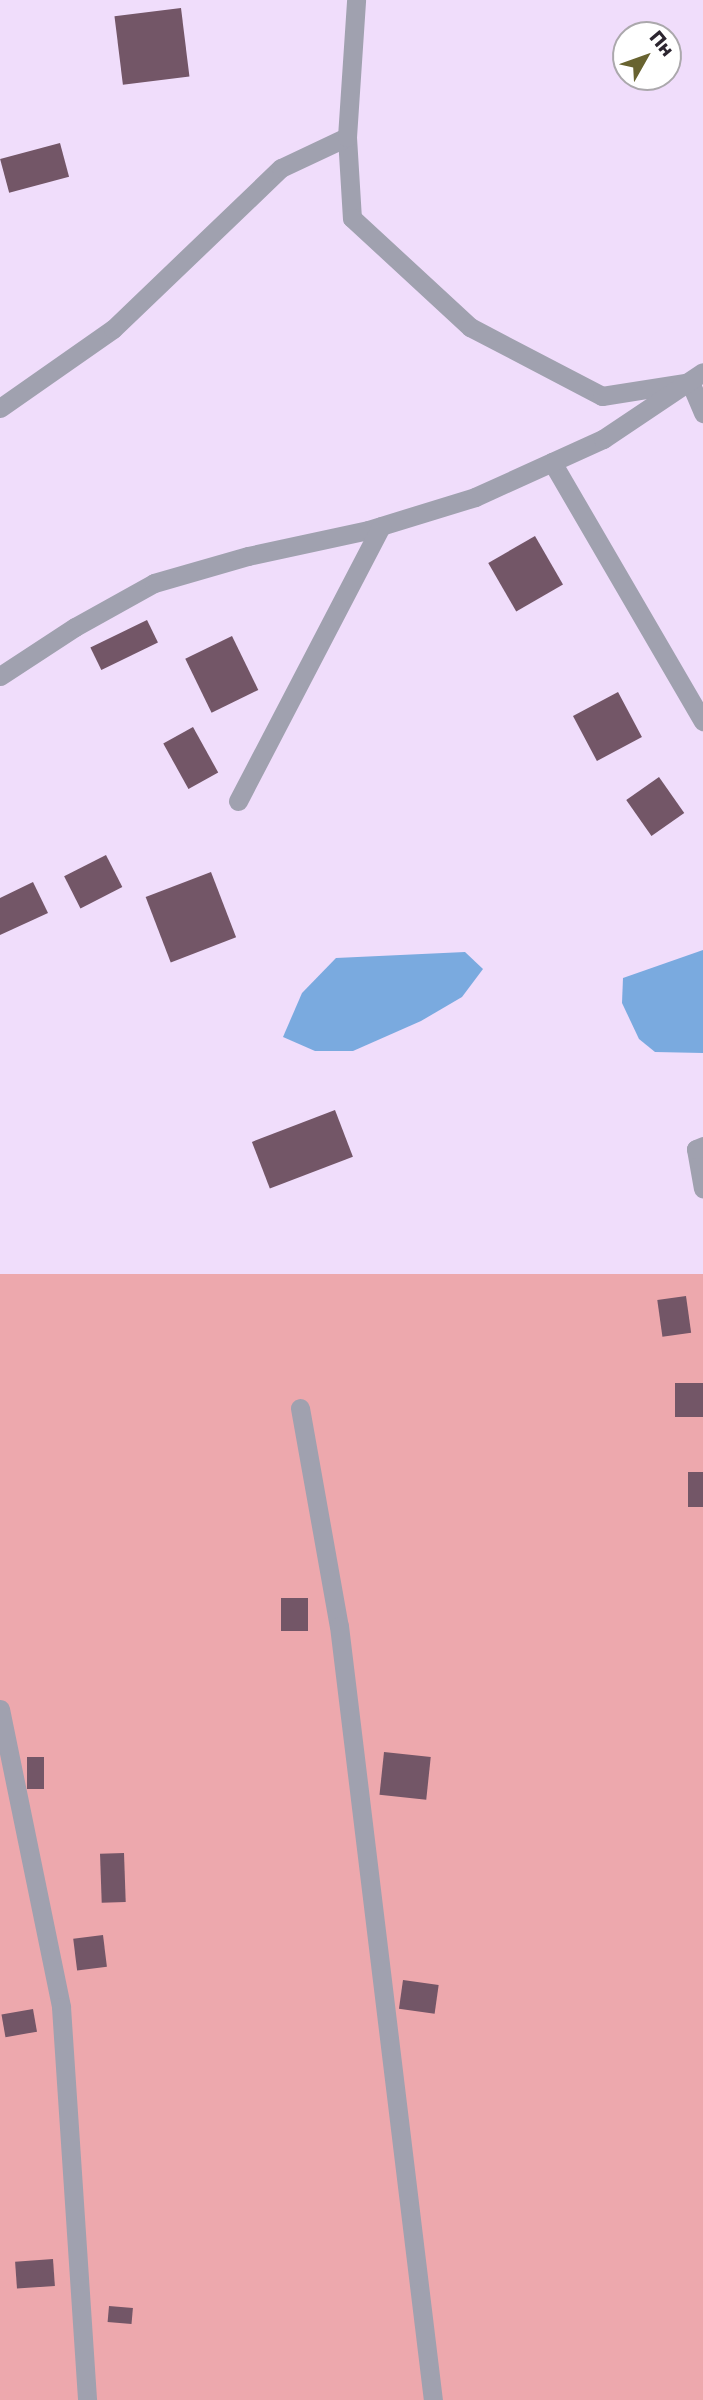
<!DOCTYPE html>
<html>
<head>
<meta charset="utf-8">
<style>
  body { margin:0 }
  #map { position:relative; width:703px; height:2400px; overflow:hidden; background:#f0ddfb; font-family:Rubik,sans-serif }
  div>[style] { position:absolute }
  .green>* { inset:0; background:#eda8ad; transform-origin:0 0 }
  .water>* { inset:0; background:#7aaadf }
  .building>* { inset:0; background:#735667; transform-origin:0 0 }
  .service>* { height:19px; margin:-9.5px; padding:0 9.5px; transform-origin:9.5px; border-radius:9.5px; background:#a0a1af }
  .minor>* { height:19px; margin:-9.5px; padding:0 9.5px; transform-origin:9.5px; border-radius:9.5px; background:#a0a1af }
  span { translate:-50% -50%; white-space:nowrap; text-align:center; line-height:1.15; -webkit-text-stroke:7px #fff; paint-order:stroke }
  .north { position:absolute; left:612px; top:21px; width:70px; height:70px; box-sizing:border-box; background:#fff; border:2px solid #aba8ac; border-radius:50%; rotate:50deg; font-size:19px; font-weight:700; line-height:28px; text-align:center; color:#2c2530 }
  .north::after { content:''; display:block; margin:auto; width:24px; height:32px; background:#686330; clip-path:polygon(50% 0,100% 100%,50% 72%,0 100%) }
</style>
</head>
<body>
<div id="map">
  <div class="green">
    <i style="left:703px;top:1274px;width:1126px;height:717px;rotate:90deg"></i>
  </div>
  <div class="water">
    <i style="clip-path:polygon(703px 950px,703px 1053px,655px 1052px,639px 1039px,622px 1003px,623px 978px)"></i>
    <i style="clip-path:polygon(465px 952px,483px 969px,462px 997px,421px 1021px,353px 1051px,315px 1051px,283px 1037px,302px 993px,336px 958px)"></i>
  </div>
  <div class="building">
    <i style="left:181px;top:8px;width:69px;height:67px;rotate:83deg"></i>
    <i style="left:60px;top:143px;width:35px;height:62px;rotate:75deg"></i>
    <i style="left:535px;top:536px;width:56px;height:54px;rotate:60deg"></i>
    <i style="left:147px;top:620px;width:25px;height:63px;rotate:64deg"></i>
    <i style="left:232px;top:636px;width:60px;height:52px;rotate:64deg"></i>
    <i style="left:618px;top:692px;width:51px;height:51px;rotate:62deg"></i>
    <i style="left:193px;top:727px;width:52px;height:34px;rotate:61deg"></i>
    <i style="left:659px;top:777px;width:44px;height:40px;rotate:55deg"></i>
    <i style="left:106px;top:855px;width:36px;height:47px;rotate:63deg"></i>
    <i style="left:211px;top:872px;width:70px;height:70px;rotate:69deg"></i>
    <i style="clip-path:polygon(33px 882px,48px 913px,0 935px,0 898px)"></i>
    <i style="left:335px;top:1110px;width:50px;height:89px;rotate:69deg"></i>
    <i style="left:686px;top:1296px;width:37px;height:29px;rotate:82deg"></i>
    <i style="left:703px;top:1383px;width:34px;height:28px;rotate:90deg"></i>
    <i style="left:688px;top:1472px;width:15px;height:35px"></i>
    <i style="left:281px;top:1598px;width:27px;height:33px"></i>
    <i style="left:384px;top:1752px;width:47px;height:43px;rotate:6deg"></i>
    <i style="left:27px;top:1757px;width:17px;height:32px"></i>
    <i style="left:124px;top:1853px;width:49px;height:24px;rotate:88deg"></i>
    <i style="left:103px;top:1935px;width:32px;height:30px;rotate:83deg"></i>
    <i style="left:403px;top:1980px;width:36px;height:29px;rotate:8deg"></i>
    <i style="left:33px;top:2009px;width:23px;height:32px;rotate:80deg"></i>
    <i style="left:53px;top:2259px;width:27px;height:38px;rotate:86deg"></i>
    <i style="left:109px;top:2306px;width:24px;height:16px;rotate:5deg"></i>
  </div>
  <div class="service">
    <i style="left:696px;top:1149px;width:40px;rotate:80deg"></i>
    <i style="left:300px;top:1408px;width:221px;rotate:79.9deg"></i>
    <i style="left:339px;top:1626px;width:780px;rotate:83.08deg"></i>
    <i style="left:0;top:1709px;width:304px;rotate:78.4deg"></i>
    <i style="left:61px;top:2007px;width:394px;rotate:86.2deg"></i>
  </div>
  <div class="minor">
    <i style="left:347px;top:137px;width:81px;rotate:86.5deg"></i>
    <i style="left:352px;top:218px;width:161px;rotate:42.7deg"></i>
    <i style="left:470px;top:327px;width:149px;rotate:27.6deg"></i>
    <i style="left:602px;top:396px;width:89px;rotate:-9deg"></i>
    <i style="left:690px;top:382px;width:34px;rotate:67deg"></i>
    <i style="left:0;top:408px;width:138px;rotate:-35deg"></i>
    <i style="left:113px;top:329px;width:233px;rotate:-43.8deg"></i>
    <i style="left:281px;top:168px;width:73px;rotate:-25.2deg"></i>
    <i style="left:347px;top:137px;width:137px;rotate:-86.2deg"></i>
    <i style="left:552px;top:462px;width:300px;rotate:59.8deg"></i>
    <i style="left:0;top:676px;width:90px;rotate:-33.2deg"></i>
    <i style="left:75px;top:627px;width:90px;rotate:-29.1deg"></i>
    <i style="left:154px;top:583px;width:98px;rotate:-16deg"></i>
    <i style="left:248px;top:556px;width:123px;rotate:-12.2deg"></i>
    <i style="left:368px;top:530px;width:112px;rotate:-17.1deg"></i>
    <i style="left:475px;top:497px;width:141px;rotate:-24.4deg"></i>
    <i style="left:603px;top:439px;width:120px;rotate:-33.8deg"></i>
    <i style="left:238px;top:801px;width:310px;rotate:-62.5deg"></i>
    <i style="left:696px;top:1149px;width:8px;rotate:-23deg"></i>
  </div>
  <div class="north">Пн</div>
</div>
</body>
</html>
